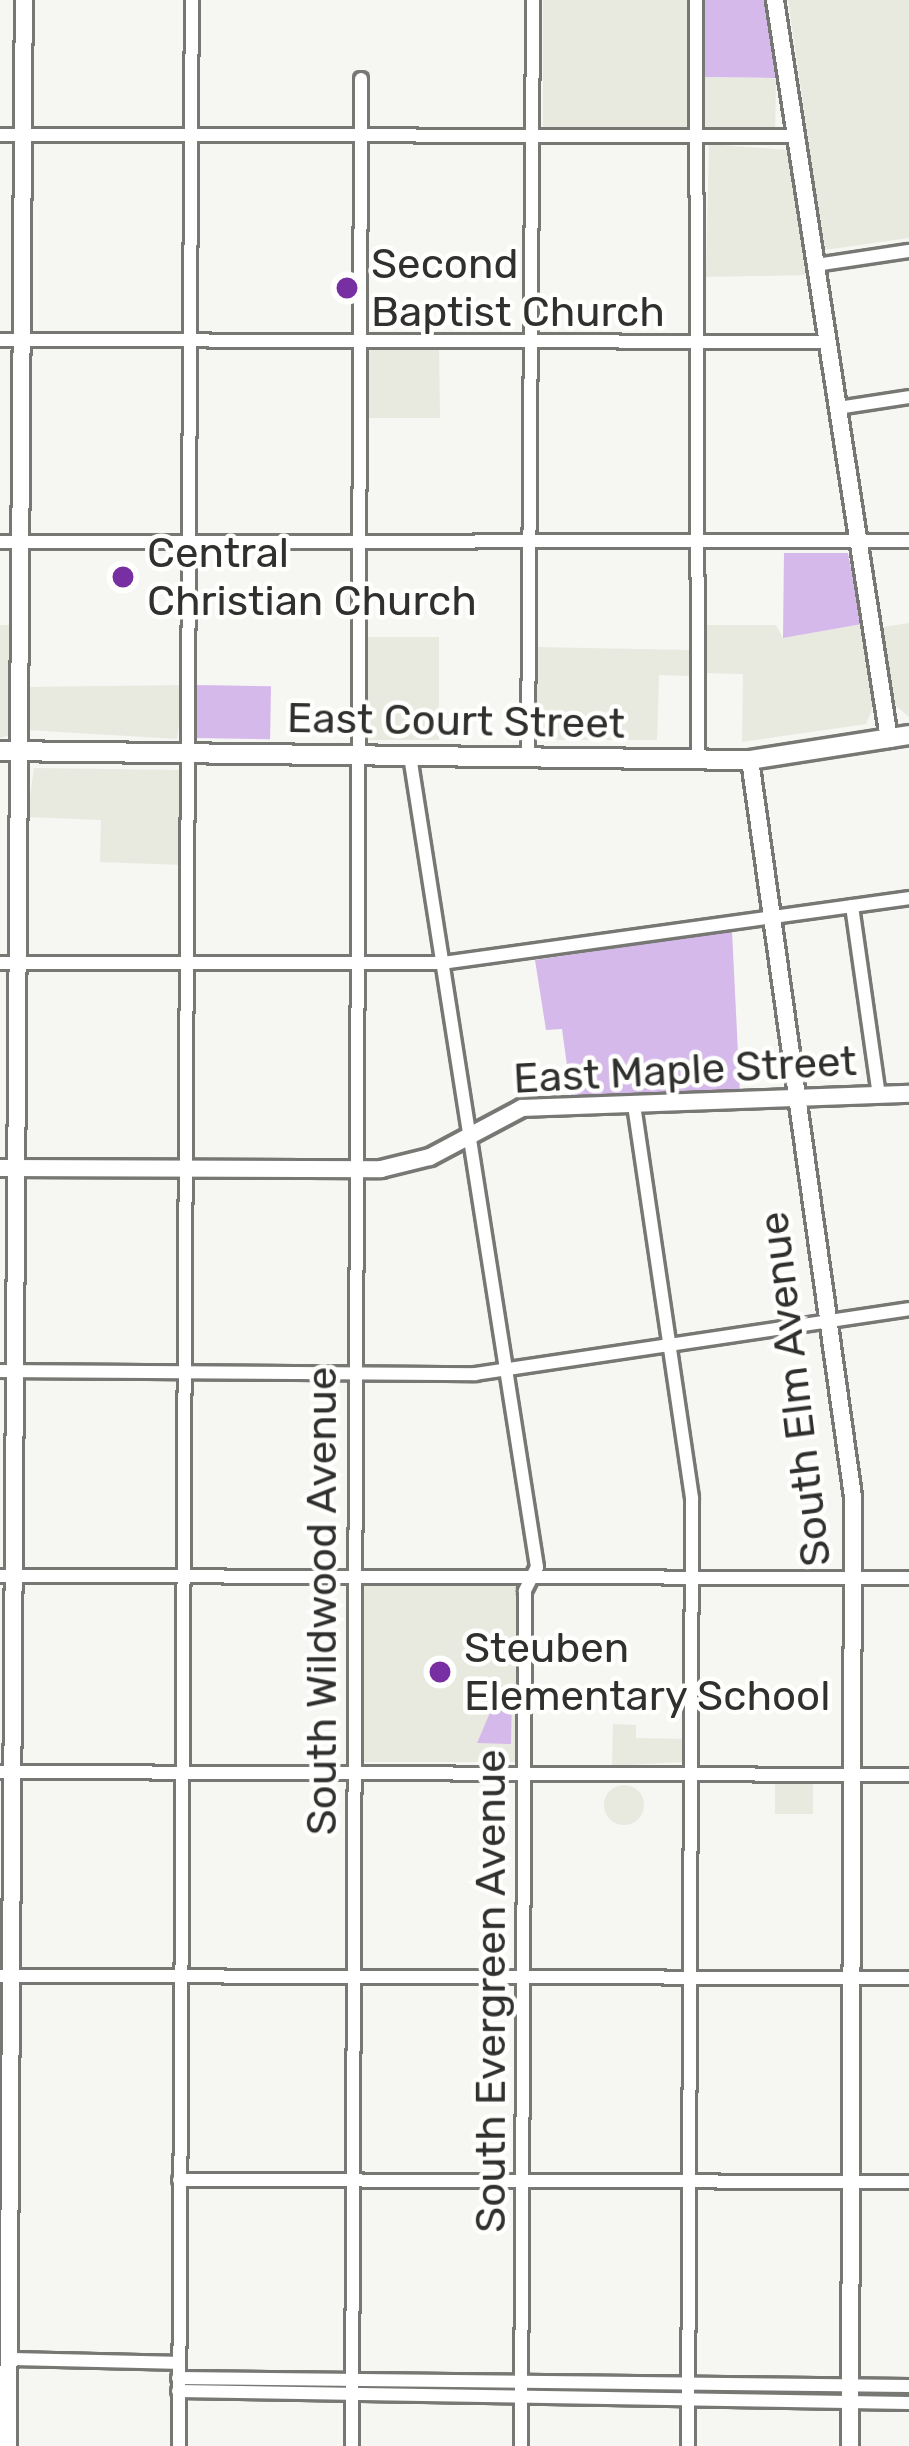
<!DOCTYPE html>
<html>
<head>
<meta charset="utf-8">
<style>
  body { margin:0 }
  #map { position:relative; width:909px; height:2446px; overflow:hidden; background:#f6f6f3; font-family:Rubik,sans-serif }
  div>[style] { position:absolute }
  .built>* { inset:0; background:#e8eae0; transform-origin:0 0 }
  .round { border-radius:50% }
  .green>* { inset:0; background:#d5b9eb; transform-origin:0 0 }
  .roads { filter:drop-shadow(3px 0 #777774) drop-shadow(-3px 0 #777774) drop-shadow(0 3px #777774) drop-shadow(0 -3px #777774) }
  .street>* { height:12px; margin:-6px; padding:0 6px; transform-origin:6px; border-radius:6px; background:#fff }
  .secondary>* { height:16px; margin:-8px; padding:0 8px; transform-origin:8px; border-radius:8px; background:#fff }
  .primary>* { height:18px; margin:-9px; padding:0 9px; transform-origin:9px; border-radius:9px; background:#fff }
  .dots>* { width:33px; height:33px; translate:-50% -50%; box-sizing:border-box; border:6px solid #fffffe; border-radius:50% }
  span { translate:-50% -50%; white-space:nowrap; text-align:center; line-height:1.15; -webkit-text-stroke:9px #fffffe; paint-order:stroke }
  .poi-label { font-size:42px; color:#30302f }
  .left { translate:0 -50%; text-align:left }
  .street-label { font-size:42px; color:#30302f }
</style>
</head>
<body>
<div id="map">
  <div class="built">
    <i style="left:543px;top:0;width:149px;height:130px"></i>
    <i style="clip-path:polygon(788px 0,909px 0,909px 238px,824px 250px)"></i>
    <i style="left:699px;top:77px;width:77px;height:53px;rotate:1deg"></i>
    <i style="clip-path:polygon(709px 144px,788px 150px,806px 275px,706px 277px)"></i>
    <i style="clip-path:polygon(377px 346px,439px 348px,440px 418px,367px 418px,367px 353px)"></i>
    <i style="clip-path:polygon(909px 623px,909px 717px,893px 703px,877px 628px)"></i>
    <i style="clip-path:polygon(862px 624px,874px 704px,866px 724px,742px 742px,743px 674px,703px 673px,703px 625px,776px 625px,783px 638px)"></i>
    <i style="clip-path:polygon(0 625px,14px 625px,11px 735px,0 738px)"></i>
    <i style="left:439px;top:637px;width:103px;height:74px;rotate:90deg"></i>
    <i style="clip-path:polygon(535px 647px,690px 650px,691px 676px,659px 675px,657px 740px,545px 740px,533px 730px)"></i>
    <i style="clip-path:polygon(184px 685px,177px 739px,27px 730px,27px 687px)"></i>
    <i style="clip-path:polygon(34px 768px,179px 770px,182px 865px,100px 862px,101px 820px,27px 817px)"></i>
    <i style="left:517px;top:1584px;width:178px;height:154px;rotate:90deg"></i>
    <i style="clip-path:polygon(613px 1724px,636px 1725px,636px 1738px,685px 1739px,683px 1762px,612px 1766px)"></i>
    <i style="left:775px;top:1781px;width:38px;height:33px"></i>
    <i class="round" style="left:604px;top:1785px;width:40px;height:40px"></i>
  </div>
  <div class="green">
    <i style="clip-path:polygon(705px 0,764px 0,776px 78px,699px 77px)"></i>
    <i style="clip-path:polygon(784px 553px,848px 553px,862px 624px,783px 638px)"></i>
    <i style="left:196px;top:685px;width:75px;height:53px;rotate:1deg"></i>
    <i style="clip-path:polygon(732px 931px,740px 1094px,572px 1102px,562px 1029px,546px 1030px,535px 960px)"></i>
    <i style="clip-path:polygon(498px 1694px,512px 1694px,511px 1744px,477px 1743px)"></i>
  </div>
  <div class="roads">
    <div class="street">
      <i style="left:696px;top:0;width:760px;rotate:89.85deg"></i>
      <i style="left:0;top:135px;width:796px;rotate:0.07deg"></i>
      <i style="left:816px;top:265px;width:94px;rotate:-8.6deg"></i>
      <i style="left:0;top:340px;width:828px;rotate:0.14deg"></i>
      <i style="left:838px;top:408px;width:72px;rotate:-8.8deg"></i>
      <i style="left:0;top:542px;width:909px;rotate:-0.06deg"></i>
      <i style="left:410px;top:756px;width:821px;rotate:81.1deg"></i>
      <i style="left:537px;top:1567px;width:27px;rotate:117deg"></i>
      <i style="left:525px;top:1591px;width:855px;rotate:90.27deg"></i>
      <i style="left:528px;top:758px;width:758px;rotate:-89.62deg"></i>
      <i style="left:852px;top:906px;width:191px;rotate:81.9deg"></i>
      <i style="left:0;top:963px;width:442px"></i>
      <i style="left:442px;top:963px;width:472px;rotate:-7.9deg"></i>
      <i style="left:634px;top:1105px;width:397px;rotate:81.6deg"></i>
      <i style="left:692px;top:1498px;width:948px;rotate:90.24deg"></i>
      <i style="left:0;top:1371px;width:475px;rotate:0.4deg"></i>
      <i style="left:475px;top:1374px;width:439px;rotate:-8.5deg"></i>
      <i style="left:0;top:1576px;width:909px;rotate:0.13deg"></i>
      <i style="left:0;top:1772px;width:909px;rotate:0.19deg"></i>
      <i style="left:0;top:1976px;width:909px;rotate:0.13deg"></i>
      <i style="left:179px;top:2180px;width:730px;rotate:0.16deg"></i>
      <i style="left:8px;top:2359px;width:170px;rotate:1.3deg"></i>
      <i style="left:178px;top:2378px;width:731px;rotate:0.63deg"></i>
      <i style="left:178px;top:2391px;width:731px;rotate:0.94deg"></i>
      <i style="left:179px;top:2446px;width:2446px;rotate:-89.7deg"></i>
      <i style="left:352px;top:2446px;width:2367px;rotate:-89.78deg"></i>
    </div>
    <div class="secondary">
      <i style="left:775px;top:0;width:748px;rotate:81.23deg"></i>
      <i style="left:750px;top:760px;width:744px;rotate:82.04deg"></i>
      <i style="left:853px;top:1497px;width:949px;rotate:90.18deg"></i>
      <i style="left:0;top:1168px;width:381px;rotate:0.2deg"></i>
      <i style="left:381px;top:1169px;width:50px;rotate:-13.8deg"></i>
      <i style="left:430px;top:1157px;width:104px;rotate:-28deg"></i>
      <i style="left:522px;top:1108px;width:387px;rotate:-2.1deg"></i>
      <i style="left:8px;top:2446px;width:2446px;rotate:-89.63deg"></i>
    </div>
    <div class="primary">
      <i style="left:0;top:751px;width:750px;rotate:0.69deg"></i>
      <i style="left:750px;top:760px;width:161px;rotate:-8.9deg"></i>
    </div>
  </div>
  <div class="dots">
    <i style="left:347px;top:288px;background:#772fa2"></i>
    <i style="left:123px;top:577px;background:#772fa2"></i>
    <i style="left:440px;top:1672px;background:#772fa2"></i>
  </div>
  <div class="poi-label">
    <span class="left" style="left:371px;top:288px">Second<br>Baptist Church</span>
    <span class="left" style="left:147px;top:577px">Central<br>Christian Church</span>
    <span class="left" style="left:464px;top:1672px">Steuben<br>Elementary School</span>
  </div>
  <div class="street-label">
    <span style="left:456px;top:721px;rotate:1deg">East Court Street</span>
    <span style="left:685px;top:1070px;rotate:-3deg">East Maple Street</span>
    <span style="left:795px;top:1389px;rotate:-97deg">South Elm Avenue</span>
    <span style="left:322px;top:1601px;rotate:-90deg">South Wildwood Avenue</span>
    <span style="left:491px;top:1991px;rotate:-90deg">South Evergreen Avenue</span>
  </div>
</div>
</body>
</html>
